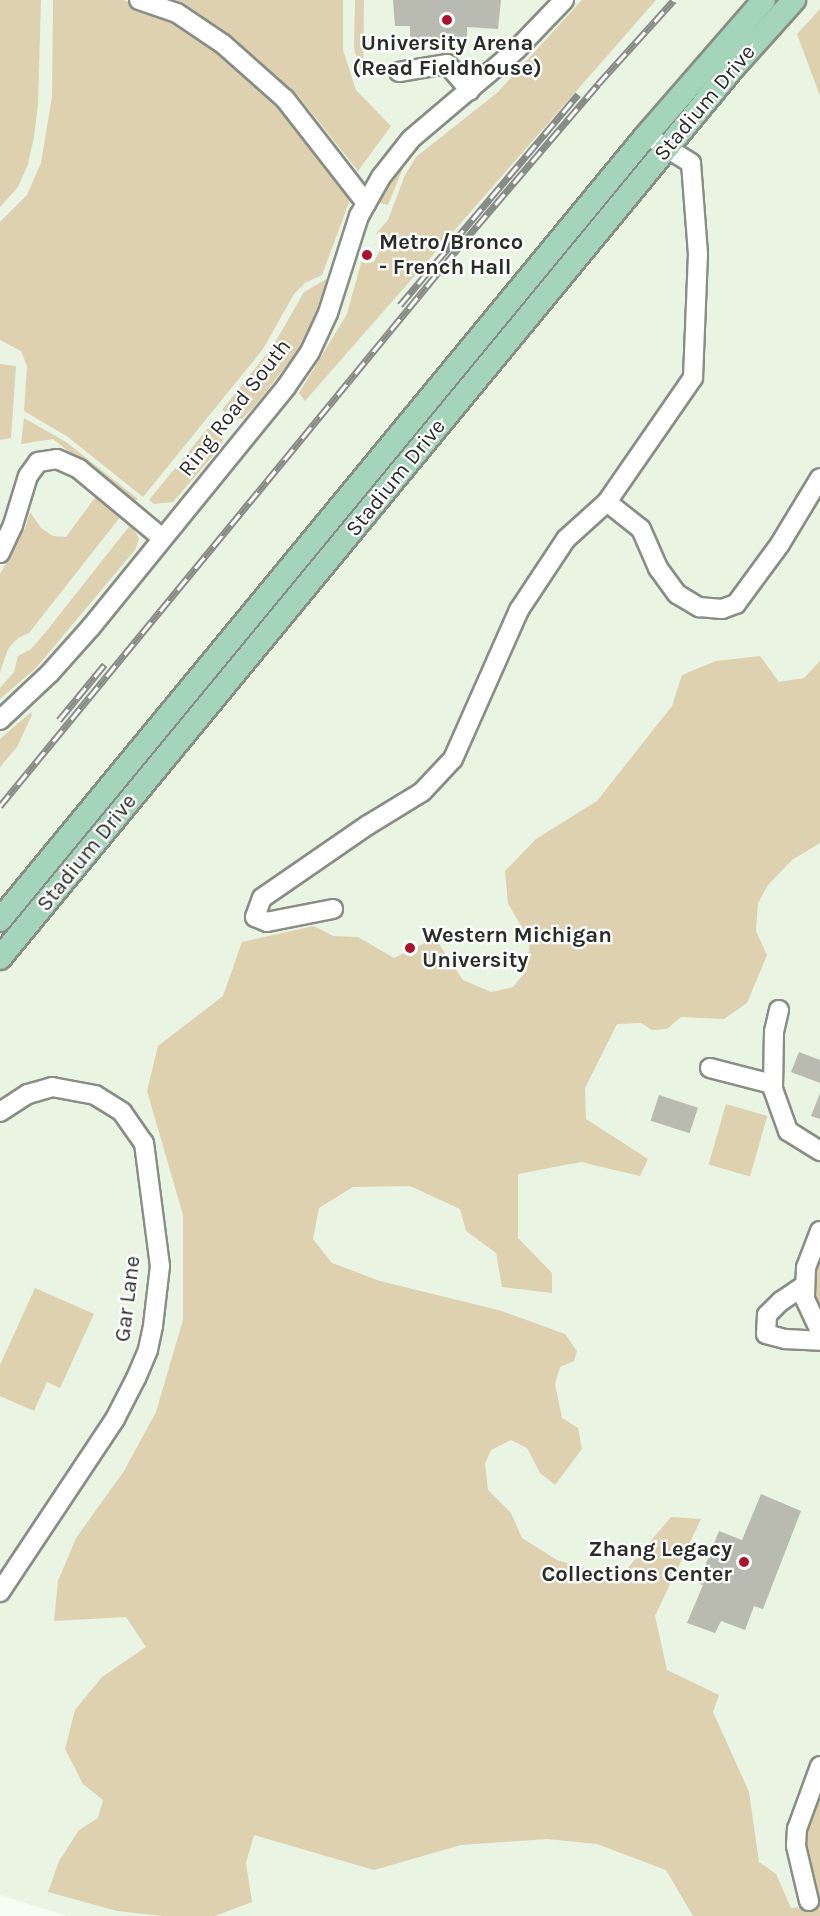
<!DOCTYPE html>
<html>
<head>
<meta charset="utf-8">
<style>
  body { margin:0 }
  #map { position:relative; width:820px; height:1916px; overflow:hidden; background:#f6fdf3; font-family:Karla,sans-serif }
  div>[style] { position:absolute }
  .built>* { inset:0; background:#e9f4e3 }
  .green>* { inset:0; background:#ddd1b0; transform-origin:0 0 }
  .building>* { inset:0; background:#b9bab0; transform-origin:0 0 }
  .roads { filter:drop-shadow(2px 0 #888e85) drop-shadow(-2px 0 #888e85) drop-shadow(0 2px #888e85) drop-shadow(0 -2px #888e85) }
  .minor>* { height:18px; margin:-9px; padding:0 9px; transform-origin:9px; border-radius:9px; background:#fff }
  .major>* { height:22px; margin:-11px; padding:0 11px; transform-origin:11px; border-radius:11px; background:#a4d4b9 }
  .rail>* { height:7px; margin-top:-3.5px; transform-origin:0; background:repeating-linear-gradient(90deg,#fff 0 14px,#888c86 0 28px); box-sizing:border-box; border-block:2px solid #888c86 }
  .dots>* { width:16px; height:16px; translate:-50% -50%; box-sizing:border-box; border:3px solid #fff; border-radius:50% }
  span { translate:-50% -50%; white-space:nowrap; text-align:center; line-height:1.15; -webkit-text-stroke:4.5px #fff; paint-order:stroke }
  .poi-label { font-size:22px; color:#292c28; font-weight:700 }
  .left { translate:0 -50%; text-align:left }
  .right { translate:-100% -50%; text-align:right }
  .street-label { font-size:22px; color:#292c28 }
</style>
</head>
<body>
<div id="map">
  <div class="built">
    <i style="clip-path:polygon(0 0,820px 0,820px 1916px,67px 1916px,0 1895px)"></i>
  </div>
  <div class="green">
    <i style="clip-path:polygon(0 0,41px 0,38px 104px,34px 137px,28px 164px,18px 187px,0 207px)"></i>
    <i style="clip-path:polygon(53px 0,123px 0,178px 19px,227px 53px,280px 103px,351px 197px,322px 275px,305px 283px,294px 294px,263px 349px,143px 497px,68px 437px,24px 411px,27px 366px,21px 351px,0 340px,0 222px,27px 195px,41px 163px,52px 97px)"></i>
    <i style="clip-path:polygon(174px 0,343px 0,343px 50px,356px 90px,391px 126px,358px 171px,299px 97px,235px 39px,184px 3px)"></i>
    <i style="clip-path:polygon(355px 0,364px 0,363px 77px,354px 49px)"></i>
    <i style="clip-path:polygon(582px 0,656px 0,305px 401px,299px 393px,347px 314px,361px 263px,366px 259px,374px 262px,381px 248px,387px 237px,380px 232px,375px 235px,388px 220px,405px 175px,416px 157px,498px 92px)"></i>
    <i style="clip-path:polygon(820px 9px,820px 96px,797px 34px)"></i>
    <i style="clip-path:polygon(408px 156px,388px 205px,375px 201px,382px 189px)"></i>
    <i style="clip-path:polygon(330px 277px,315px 318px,298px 350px,259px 401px,242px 419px,234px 418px,222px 410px,273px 346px,304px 292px)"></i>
    <i style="clip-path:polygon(0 364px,16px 366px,11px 438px,0 440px)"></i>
    <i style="clip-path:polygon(24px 418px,66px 442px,138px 499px,133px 503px,53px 439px,21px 444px)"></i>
    <i style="clip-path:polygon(212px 423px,223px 435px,223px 441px,216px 452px,173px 502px,154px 504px,149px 500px)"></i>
    <i style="clip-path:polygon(97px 495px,121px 516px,29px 633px,18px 638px,8px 649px,0 672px,0 574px,26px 526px,30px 512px,41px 528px,53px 536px,66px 537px)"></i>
    <i style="clip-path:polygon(131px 524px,139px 539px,135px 550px,36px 668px,0 699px,0 688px,14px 672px,18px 656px,31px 649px,45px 633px)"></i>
    <i style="clip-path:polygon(760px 656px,779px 682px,804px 678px,820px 661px,820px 843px,792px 860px,768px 885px,758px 903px,756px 931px,767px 955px,747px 1003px,724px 1019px,681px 1017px,667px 1029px,652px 1030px,641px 1023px,617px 1024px,585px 1088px,586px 1119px,648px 1159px,640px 1176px,581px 1162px,518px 1174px,518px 1238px,552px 1273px,552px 1293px,502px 1287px,496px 1253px,466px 1231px,460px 1209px,410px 1186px,353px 1187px,319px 1208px,313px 1239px,332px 1263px,380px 1281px,502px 1311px,565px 1334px,577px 1351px,574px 1361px,560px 1367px,555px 1384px,562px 1418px,578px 1428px,582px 1449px,555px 1485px,540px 1473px,527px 1448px,511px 1440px,491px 1450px,485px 1464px,488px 1490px,511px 1513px,522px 1538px,557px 1560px,596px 1572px,627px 1569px,671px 1517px,701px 1519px,655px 1616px,667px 1670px,719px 1695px,713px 1712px,749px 1792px,759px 1862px,776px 1874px,791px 1908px,810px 1906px,806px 1829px,820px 1791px,820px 1916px,693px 1916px,666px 1870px,597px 1844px,547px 1839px,461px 1845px,374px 1870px,254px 1835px,246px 1863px,252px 1902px,215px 1916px,163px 1916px,117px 1911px,48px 1892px,59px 1861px,79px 1830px,98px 1818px,103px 1800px,83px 1784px,65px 1749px,75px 1710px,102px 1677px,146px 1647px,126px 1617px,54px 1621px,58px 1581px,76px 1538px,124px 1471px,156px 1412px,183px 1320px,183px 1215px,147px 1091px,158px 1046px,223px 996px,242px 942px,314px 926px,333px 936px,358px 937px,394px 958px,435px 938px,463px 980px,491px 992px,513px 987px,527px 970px,530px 940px,508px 904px,505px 871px,536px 839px,597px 801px,672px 706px,682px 675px,716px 661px)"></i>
    <i style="clip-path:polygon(31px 712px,32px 715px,17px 747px,0 767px,0 739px)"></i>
    <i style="left:726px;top:1104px;width:43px;height:63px;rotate:16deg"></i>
    <i style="clip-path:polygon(820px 1243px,820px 1318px,815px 1311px,810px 1280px)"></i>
    <i style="clip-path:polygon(35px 1288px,94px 1314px,60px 1388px,47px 1382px,34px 1411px,0 1396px,0 1365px)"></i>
  </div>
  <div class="building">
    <i style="clip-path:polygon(393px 0,501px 0,498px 29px,467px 27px,467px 41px,410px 41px,410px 26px,395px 26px)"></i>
    <i style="clip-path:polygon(799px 1052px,820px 1060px,820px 1083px,791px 1072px)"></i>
    <i style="clip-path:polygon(820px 1093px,820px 1119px,811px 1116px)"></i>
    <i style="left:659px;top:1095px;width:41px;height:27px;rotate:18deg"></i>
    <i style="clip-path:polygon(761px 1494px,801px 1511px,763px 1609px,754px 1606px,745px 1630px,721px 1621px,715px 1633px,687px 1623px,703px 1585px,698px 1583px,719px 1531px,742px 1540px)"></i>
  </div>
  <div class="roads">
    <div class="minor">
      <i style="left:139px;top:0;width:40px;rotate:18.9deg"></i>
      <i style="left:177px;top:13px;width:55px;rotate:34deg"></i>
      <i style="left:223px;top:44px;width:83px;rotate:41.6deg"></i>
      <i style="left:285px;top:99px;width:132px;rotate:52.1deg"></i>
      <i style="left:399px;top:72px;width:49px;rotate:-9.5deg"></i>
      <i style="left:447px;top:64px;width:35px;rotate:49deg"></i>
      <i style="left:607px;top:502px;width:151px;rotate:-55.3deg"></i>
      <i style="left:693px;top:378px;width:124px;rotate:-87.7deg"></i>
      <i style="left:698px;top:254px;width:91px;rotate:-94.4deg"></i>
      <i style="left:691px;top:163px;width:40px;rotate:-148deg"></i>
      <i style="left:0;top:553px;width:31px;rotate:-65deg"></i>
      <i style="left:13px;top:525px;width:51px;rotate:-73deg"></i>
      <i style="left:28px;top:476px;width:17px;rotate:-54deg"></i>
      <i style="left:38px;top:462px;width:19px;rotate:-9deg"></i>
      <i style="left:57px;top:459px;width:24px;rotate:24deg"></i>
      <i style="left:79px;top:469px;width:108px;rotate:39.7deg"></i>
      <i style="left:0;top:720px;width:69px;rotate:-43.2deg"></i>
      <i style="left:50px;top:673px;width:62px;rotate:-48.3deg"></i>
      <i style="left:91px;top:627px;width:309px;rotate:-50.9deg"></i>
      <i style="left:286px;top:387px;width:42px;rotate:-55.6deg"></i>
      <i style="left:310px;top:352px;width:43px;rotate:-65.2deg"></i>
      <i style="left:328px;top:313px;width:102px;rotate:-72.3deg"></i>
      <i style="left:359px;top:216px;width:45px;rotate:-60.6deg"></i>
      <i style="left:381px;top:177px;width:48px;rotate:-51.7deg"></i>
      <i style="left:411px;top:139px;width:139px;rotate:-40.3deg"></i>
      <i style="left:517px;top:49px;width:68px;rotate:-46.2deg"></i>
      <i style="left:333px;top:909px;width:67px;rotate:168.9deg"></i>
      <i style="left:267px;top:922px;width:13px;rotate:-157deg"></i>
      <i style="left:255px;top:917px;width:20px;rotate:-70deg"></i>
      <i style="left:262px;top:898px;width:129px;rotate:-34.6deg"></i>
      <i style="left:368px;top:825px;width:63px;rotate:-31.4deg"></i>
      <i style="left:422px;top:792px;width:45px;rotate:-46.8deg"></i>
      <i style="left:453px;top:759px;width:163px;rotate:-66.1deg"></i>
      <i style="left:519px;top:610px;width:85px;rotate:-56.5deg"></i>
      <i style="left:566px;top:539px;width:55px;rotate:-42.1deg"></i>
      <i style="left:607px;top:502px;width:43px;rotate:38.5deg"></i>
      <i style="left:641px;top:529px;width:43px;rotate:66.4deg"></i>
      <i style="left:658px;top:568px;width:32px;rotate:54deg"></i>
      <i style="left:677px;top:594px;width:26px;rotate:31deg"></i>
      <i style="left:699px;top:607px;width:23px;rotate:5deg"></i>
      <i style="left:722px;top:609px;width:15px;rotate:-20deg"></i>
      <i style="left:736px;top:604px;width:74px;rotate:-53.7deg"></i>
      <i style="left:780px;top:544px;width:77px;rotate:-58.8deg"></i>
      <i style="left:779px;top:1010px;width:22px;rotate:103deg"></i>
      <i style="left:774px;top:1031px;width:58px;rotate:91deg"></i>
      <i style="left:773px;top:1089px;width:45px;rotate:70.3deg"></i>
      <i style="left:788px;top:1131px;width:38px;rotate:32deg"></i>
      <i style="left:710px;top:1068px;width:64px;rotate:14.5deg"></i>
      <i style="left:0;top:1112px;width:33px;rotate:-33deg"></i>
      <i style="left:28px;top:1094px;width:25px;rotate:-16deg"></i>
      <i style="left:52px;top:1087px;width:44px;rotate:10.5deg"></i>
      <i style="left:95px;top:1095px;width:32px;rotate:32deg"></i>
      <i style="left:122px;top:1112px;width:38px;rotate:55deg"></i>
      <i style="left:144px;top:1143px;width:124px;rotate:82.6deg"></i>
      <i style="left:160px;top:1266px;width:60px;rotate:96.7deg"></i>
      <i style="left:153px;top:1326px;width:25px;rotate:102deg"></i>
      <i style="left:148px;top:1350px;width:30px;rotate:113deg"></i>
      <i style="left:136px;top:1378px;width:46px;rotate:117.1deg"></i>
      <i style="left:115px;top:1419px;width:208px;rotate:123.6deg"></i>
      <i style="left:820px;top:1231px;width:39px;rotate:111deg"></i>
      <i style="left:806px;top:1267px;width:32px;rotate:92deg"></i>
      <i style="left:805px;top:1299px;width:35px;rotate:65deg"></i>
      <i style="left:805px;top:1285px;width:29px;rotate:146deg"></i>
      <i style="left:781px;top:1301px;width:20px;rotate:135deg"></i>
      <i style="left:767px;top:1315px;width:19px;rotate:93deg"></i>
      <i style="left:766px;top:1334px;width:20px;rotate:15deg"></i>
      <i style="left:785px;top:1339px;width:35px;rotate:3deg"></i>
      <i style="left:809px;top:1901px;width:57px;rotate:-103.3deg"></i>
      <i style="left:796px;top:1846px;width:17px;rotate:-87deg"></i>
      <i style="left:797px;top:1829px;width:67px;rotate:-69.9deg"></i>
    </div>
    <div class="major">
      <i style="left:0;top:920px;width:1014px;rotate:-50.52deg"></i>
      <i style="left:645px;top:137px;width:181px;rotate:-49deg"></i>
      <i style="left:0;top:958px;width:1152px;rotate:-50.53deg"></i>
      <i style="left:732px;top:69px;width:93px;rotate:-48.1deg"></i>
    </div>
  </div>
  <div class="rail">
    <i style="left:400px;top:305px;width:276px;rotate:-49.8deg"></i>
    <i style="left:59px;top:720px;width:72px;rotate:-50.6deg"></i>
    <i style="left:0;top:806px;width:723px;rotate:-50.61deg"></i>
    <i style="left:459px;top:247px;width:214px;rotate:-49.5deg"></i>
    <i style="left:598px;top:84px;width:113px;rotate:-47.9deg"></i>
  </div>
  <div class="dots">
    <i style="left:447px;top:20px;background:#aa132d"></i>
    <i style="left:367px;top:255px;background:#aa132d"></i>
    <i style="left:410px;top:948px;background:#aa132d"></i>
    <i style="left:744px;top:1562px;background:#aa132d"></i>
  </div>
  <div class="poi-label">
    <span style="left:447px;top:56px">University Arena<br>(Read Fieldhouse)</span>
    <span class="left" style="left:379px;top:255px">Metro/Bronco<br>- French Hall</span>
    <span class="left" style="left:422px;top:948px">Western Michigan<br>University</span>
    <span class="right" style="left:732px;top:1562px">Zhang Legacy<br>Collections Center</span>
  </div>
  <div class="street-label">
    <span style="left:705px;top:103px;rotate:-50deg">Stadium Drive</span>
    <span style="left:235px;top:408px;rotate:-52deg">Ring Road South</span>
    <span style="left:396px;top:478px;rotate:-51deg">Stadium Drive</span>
    <span style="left:87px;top:853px;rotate:-51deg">Stadium Drive</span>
    <span style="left:128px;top:1299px;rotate:-83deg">Gar Lane</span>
  </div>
</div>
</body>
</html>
